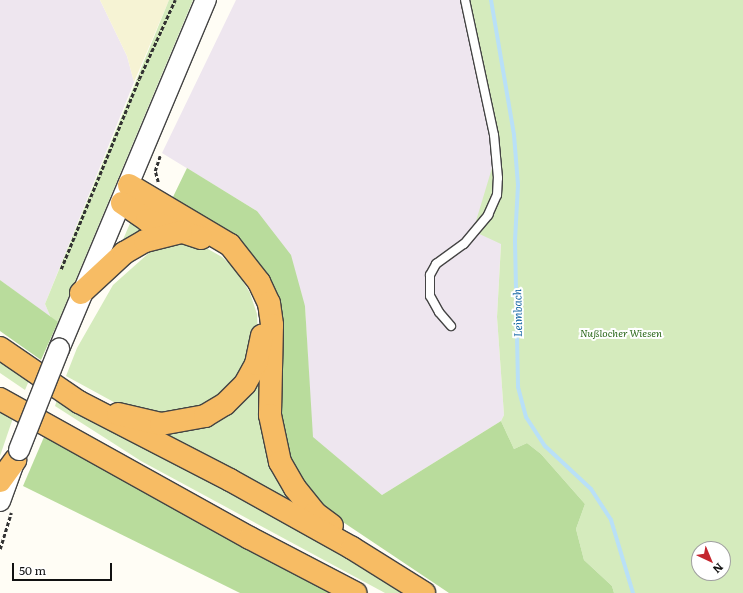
<!DOCTYPE html>
<html>
<head>
<meta charset="utf-8">
<style>
  body { margin:0 }
  #map { position:relative; width:743px; height:593px; overflow:hidden; background:#fffdf5; font-family:Literata,serif }
  div>[style] { position:absolute }
  .industrial>* { inset:0; background:#eee6ef }
  .farmland>* { inset:0; background:#f6f3d4 }
  .green>* { inset:0; background:#d5ebbd }
  .forest>* { inset:0; background:#b9dc9c }
  .stream>* { height:4px; margin:-2px; padding:0 2px; transform-origin:2px; border-radius:2px; background:#b9e0f7 }
  .path>* { height:2.5px; margin-top:-1.25px; transform-origin:0; background:repeating-linear-gradient(90deg,#333 0 4px,transparent 0 6px) }
  .roads { filter:drop-shadow(1px 0 #444) drop-shadow(-1px 0 #444) drop-shadow(0 1px #444) drop-shadow(0 -1px #444) }
  .service>* { height:8px; margin:-4px; padding:0 4px; transform-origin:4px; border-radius:4px; background:#fff }
  .tertiary>* { height:20px; margin:-10px; padding:0 10px; transform-origin:10px; border-radius:10px; background:#fff }
  .trunk>* { height:22px; margin:-11px; padding:0 11px; transform-origin:11px; border-radius:11px; background:#f7bc64 }
  .bridges { filter:drop-shadow(1px 0 #444) drop-shadow(-1px 0 #444) drop-shadow(0 1px #444) drop-shadow(0 -1px #444) }
  .tertiary-bridge>* { height:20px; margin:-10px; padding:0 10px; transform-origin:10px; border-radius:10px; background:#fff }
  span { translate:-50% -50%; white-space:nowrap; text-align:center; line-height:1.15; -webkit-text-stroke:4px #fff; paint-order:stroke }
  .park-label { font-size:10px; color:#2f6b1f; font-style:italic }
  .water-label { font-size:11px; color:#1768a6; font-style:italic }
  .north { position:absolute; left:691px; top:541px; width:40px; height:40px; box-sizing:border-box; background:#fff; border:1px solid #a0a0a0; border-radius:50%; rotate:136deg; font-size:11px; font-weight:700; line-height:16px; text-align:center; color:#111 }
  .north::after { content:''; display:block; margin:auto; width:14px; height:18px; background:#c4262e; clip-path:polygon(50% 0,100% 100%,50% 72%,0 100%) }
  .scale { position:absolute; left:12px; top:563px; width:100px; height:18px; box-sizing:border-box; border:2px solid #111; border-top:0; padding-left:5px; font-size:12px; line-height:14px; white-space:nowrap; color:#111; -webkit-text-stroke:3px #fff; paint-order:stroke }
</style>
</head>
<body>
<div id="map">
  <div class="industrial">
    <i style="clip-path:polygon(0 0,100px 0,127px 56px,134px 82px,45px 304px,51px 318px,0 280px)"></i>
    <i style="clip-path:polygon(236px 0,460px 0,495px 158px,501px 243px,497px 317px,504px 415px,501px 421px,382px 495px,312px 437px,305px 306px,257px 211px,162px 153px)"></i>
  </div>
  <div class="farmland">
    <i style="clip-path:polygon(100px 0,169px 0,134px 82px,127px 56px)"></i>
  </div>
  <div class="green">
    <i style="clip-path:polygon(169px 0,193px 0,58px 322px,51px 318px,45px 304px)"></i>
    <i style="clip-path:polygon(evenodd,460px 0,743px 0,743px 593px,614px 593px,612px 586px,584px 560px,576px 529px,585px 504px,541px 454px,527px 443px,514px 449px,501px 421px,504px 415px,497px 317px,501px 244px,473px 231px,495px 158px,460px 0,699px 549px,723px 549px,723px 573px,699px 573px,699px 549px)"></i>
    <i style="clip-path:polygon(131px 221px,151px 231px,119px 249px)"></i>
    <i style="clip-path:polygon(179px 241px,201px 245px,222px 257px,236px 270px,250px 293px,257px 314px,258px 335px,234px 392px,176px 419px,121px 406px,66px 376px,77px 348px,113px 285px,150px 252px,152px 245px)"></i>
    <i style="clip-path:polygon(0 354px,31px 376px,25px 390px,0 373px)"></i>
    <i style="clip-path:polygon(263px 372px,303px 510px,165px 434px,202px 428px,224px 417px,241px 403px)"></i>
    <i style="clip-path:polygon(59px 393px,415px 593px,385px 593px,141px 461px,55px 406px)"></i>
    <i style="clip-path:polygon(0 410px,13px 418px,0 456px)"></i>
  </div>
  <div class="forest">
    <i style="clip-path:polygon(187px 168px,257px 211px,291px 255px,305px 306px,313px 437px,382px 495px,501px 421px,514px 449px,527px 443px,541px 454px,585px 504px,576px 529px,584px 560px,612px 586px,614px 593px,449px 593px,325px 510px,300px 484px,285px 454px,276px 413px,269px 290px,172px 199px)"></i>
    <i style="clip-path:polygon(0 280px,58px 322px,41px 360px,0 331px)"></i>
    <i style="clip-path:polygon(44px 437px,345px 593px,240px 593px,23px 486px)"></i>
  </div>
  <div class="stream">
    <i style="left:491px;top:0;width:137px;rotate:80.3deg"></i>
    <i style="left:514px;top:135px;width:50px;rotate:85.4deg"></i>
    <i style="left:518px;top:185px;width:56px;rotate:93.1deg"></i>
    <i style="left:515px;top:241px;width:146px;rotate:88.8deg"></i>
    <i style="left:518px;top:387px;width:31px;rotate:75deg"></i>
    <i style="left:526px;top:417px;width:35px;rotate:57deg"></i>
    <i style="left:545px;top:446px;width:63px;rotate:43.1deg"></i>
    <i style="left:591px;top:489px;width:37px;rotate:57deg"></i>
    <i style="left:611px;top:520px;width:76px;rotate:73.2deg"></i>
  </div>
  <div class="path">
    <i style="left:158px;top:182px;width:11px;rotate:-105deg"></i>
    <i style="left:155px;top:171px;width:16px;rotate:-72deg"></i>
    <i style="left:61px;top:269px;width:205px;rotate:-67.7deg"></i>
    <i style="left:139px;top:79px;width:87px;rotate:-65.5deg"></i>
    <i style="left:0;top:549px;width:38px;rotate:-73deg"></i>
  </div>
  <div class="roads">
    <div class="service">
      <i style="left:451px;top:326px;width:18px;rotate:-131deg"></i>
      <i style="left:439px;top:312px;width:18px;rotate:-119deg"></i>
      <i style="left:430px;top:296px;width:21px;rotate:-90deg"></i>
      <i style="left:430px;top:275px;width:13px;rotate:-61deg"></i>
      <i style="left:436px;top:264px;width:34px;rotate:-36deg"></i>
      <i style="left:464px;top:244px;width:38px;rotate:-50deg"></i>
      <i style="left:488px;top:215px;width:22px;rotate:-66deg"></i>
      <i style="left:497px;top:195px;width:17px;rotate:-87deg"></i>
      <i style="left:498px;top:178px;width:43px;rotate:-95.3deg"></i>
      <i style="left:494px;top:135px;width:138px;rotate:-102.1deg"></i>
    </div>
    <div class="tertiary">
      <i style="left:59px;top:349px;width:379px;rotate:-67.2deg"></i>
      <i style="left:0;top:501px;width:38px;rotate:-70deg"></i>
    </div>
    <div class="trunk">
      <i style="left:129px;top:185px;width:117px;rotate:30.7deg"></i>
      <i style="left:230px;top:245px;width:47px;rotate:51.9deg"></i>
      <i style="left:259px;top:282px;width:23px;rotate:65deg"></i>
      <i style="left:269px;top:303px;width:22px;rotate:82deg"></i>
      <i style="left:272px;top:325px;width:90px;rotate:91.3deg"></i>
      <i style="left:270px;top:415px;width:48px;rotate:78deg"></i>
      <i style="left:280px;top:462px;width:30px;rotate:60deg"></i>
      <i style="left:295px;top:488px;width:32px;rotate:51deg"></i>
      <i style="left:315px;top:513px;width:21px;rotate:37deg"></i>
      <i style="left:122px;top:203px;width:30px;rotate:34deg"></i>
      <i style="left:147px;top:220px;width:57px;rotate:18.4deg"></i>
      <i style="left:81px;top:293px;width:59px;rotate:-42.9deg"></i>
      <i style="left:124px;top:253px;width:24px;rotate:-30deg"></i>
      <i style="left:145px;top:241px;width:37px;rotate:-14deg"></i>
      <i style="left:0;top:348px;width:96px;rotate:34.4deg"></i>
      <i style="left:79px;top:402px;width:170px;rotate:27.3deg"></i>
      <i style="left:230px;top:480px;width:140px;rotate:29.1deg"></i>
      <i style="left:352px;top:548px;width:85px;rotate:32deg"></i>
      <i style="left:0;top:399px;width:286px;rotate:29.1deg"></i>
      <i style="left:250px;top:538px;width:119px;rotate:27.6deg"></i>
      <i style="left:118px;top:414px;width:44px;rotate:13.1deg"></i>
      <i style="left:161px;top:424px;width:45px;rotate:-10.3deg"></i>
      <i style="left:205px;top:416px;width:23px;rotate:-31deg"></i>
      <i style="left:225px;top:404px;width:28px;rotate:-45deg"></i>
      <i style="left:245px;top:384px;width:23px;rotate:-61deg"></i>
      <i style="left:256px;top:364px;width:29px;rotate:-78deg"></i>
      <i style="left:0;top:481px;width:26px;rotate:-54deg"></i>
    </div>
  </div>
  <div class="bridges">
    <div class="tertiary-bridge">
      <i style="left:19px;top:450px;width:109px;rotate:-68.4deg"></i>
    </div>
  </div>
  <div class="park-label">
    <span style="left:621px;top:333px">Nußlocher Wiesen</span>
  </div>
  <div class="water-label">
    <span style="left:517px;top:313px;rotate:-91deg">Leimbach</span>
  </div>
  <div class="north">N</div>
  <div class="scale">50 m</div>
</div>
</body>
</html>
